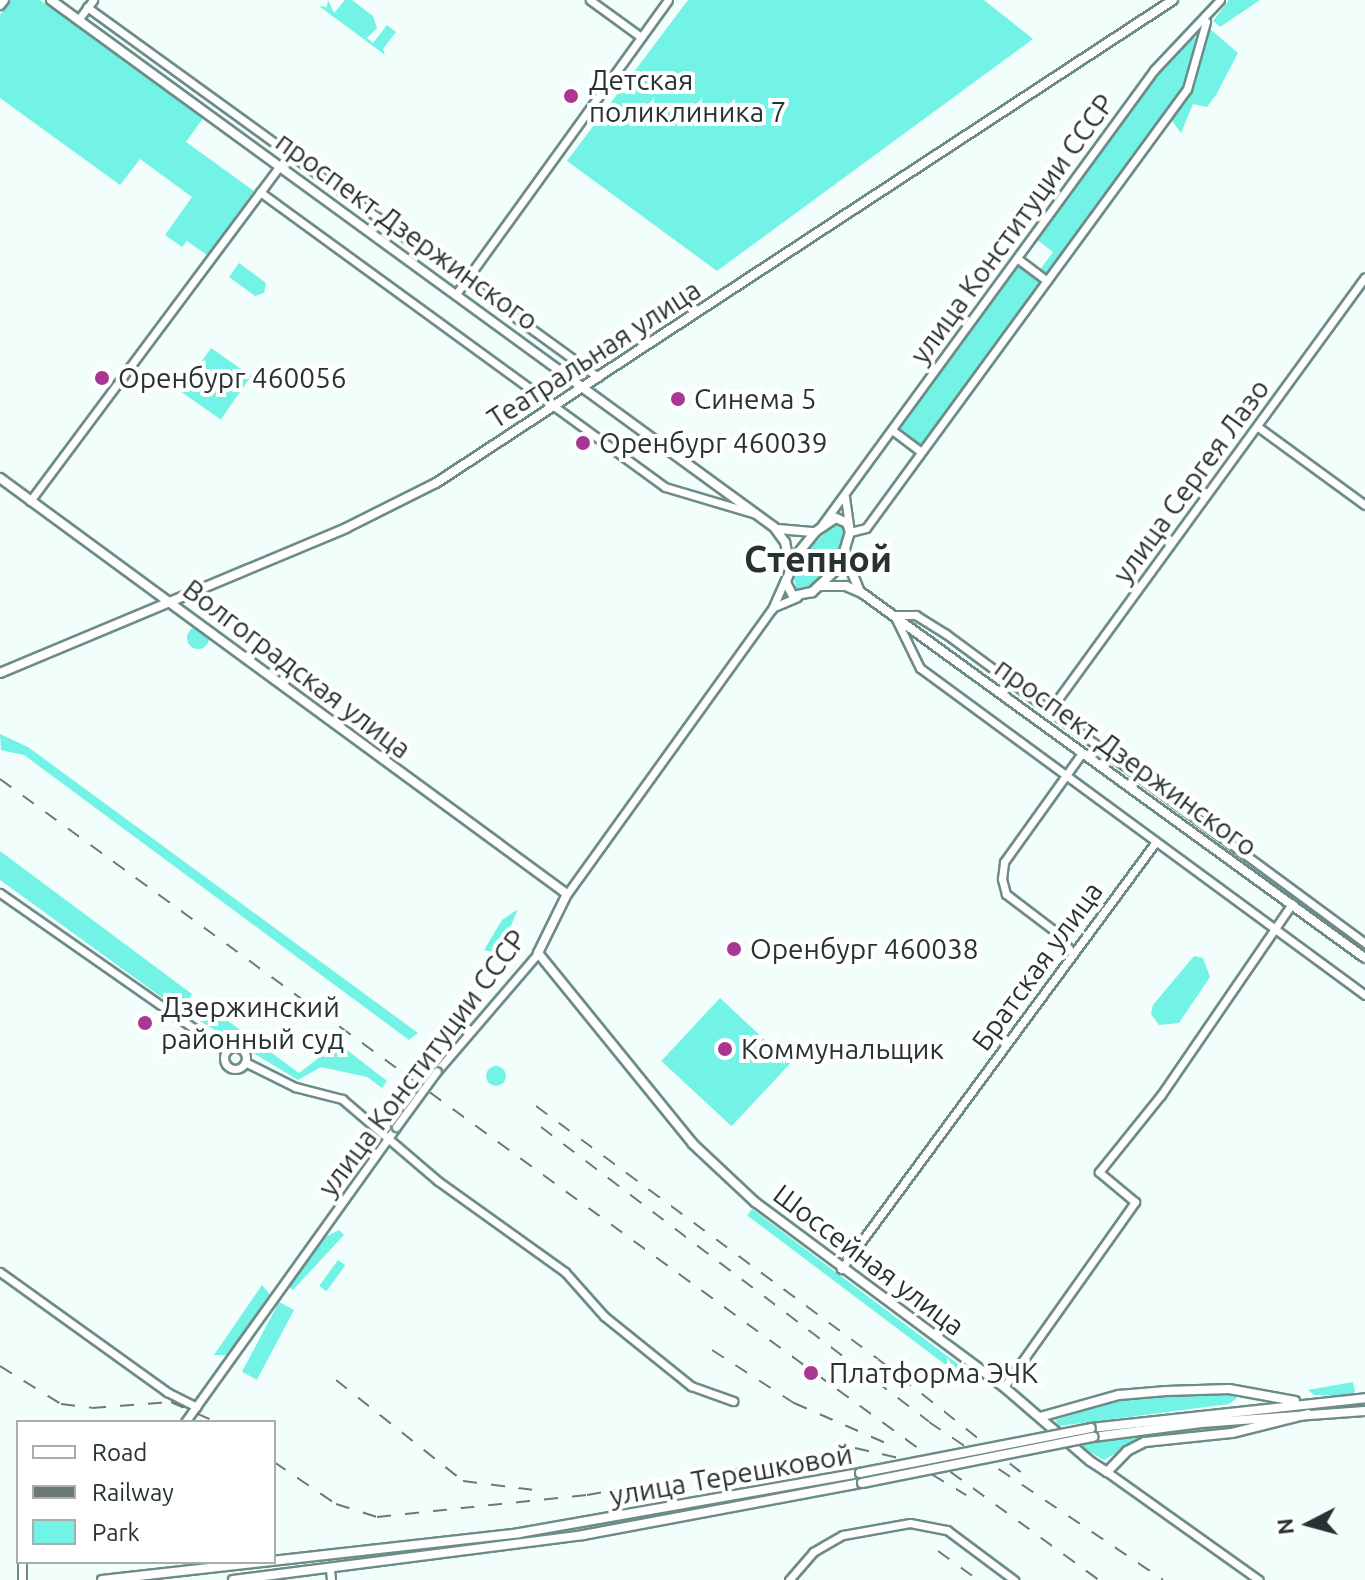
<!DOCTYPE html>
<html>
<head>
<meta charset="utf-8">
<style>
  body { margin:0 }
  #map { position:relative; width:1365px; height:1580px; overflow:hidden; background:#f1fefc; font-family:Ubuntu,sans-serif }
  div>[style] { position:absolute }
  .green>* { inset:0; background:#72f3e6; transform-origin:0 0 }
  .round { border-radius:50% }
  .roads { filter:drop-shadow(2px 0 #6d8c88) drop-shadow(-2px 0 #6d8c88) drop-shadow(0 2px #6d8c88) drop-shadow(0 -2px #6d8c88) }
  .minor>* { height:7px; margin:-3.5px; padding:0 3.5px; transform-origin:3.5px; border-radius:3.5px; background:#fff }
  .minor>.ring { margin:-3.5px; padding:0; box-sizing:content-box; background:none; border:7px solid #fff; border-radius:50% }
  .major>* { height:8px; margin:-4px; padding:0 4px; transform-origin:4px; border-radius:4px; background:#fff }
  .rail>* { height:2px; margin-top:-1px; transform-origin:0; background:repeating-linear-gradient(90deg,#6c7977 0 14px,transparent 0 28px) }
  .bridges { filter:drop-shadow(2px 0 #6d8c88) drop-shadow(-2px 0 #6d8c88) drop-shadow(0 2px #6d8c88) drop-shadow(0 -2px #6d8c88) }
  .minor-bridge>* { height:7px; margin:-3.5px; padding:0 3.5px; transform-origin:3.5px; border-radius:3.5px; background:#fff }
  .major-bridge>* { height:8px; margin:-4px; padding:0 4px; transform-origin:4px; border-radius:4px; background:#fff }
  .dots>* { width:22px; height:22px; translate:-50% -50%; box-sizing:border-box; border:4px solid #fff; border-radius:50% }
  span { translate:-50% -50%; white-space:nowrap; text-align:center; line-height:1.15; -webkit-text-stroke:8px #fff; paint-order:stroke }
  .poi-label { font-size:28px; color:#273332 }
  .left { translate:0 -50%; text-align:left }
  .street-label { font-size:28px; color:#273332 }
  .district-label { font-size:36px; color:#273332; font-weight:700 }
  .legend { position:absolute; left:16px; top:1420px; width:260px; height:144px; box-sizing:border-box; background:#fff; border:2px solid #a9adad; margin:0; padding:10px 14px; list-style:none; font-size:24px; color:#273332 }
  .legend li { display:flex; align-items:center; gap:16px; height:40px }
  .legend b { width:40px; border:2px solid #a9adad }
  .north { position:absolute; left:1269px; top:1484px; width:80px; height:80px; -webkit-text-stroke:6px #fff; paint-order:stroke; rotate:264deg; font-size:22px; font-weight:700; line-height:32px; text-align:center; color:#273332 }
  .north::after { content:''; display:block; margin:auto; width:28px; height:36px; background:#273332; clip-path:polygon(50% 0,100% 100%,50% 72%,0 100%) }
</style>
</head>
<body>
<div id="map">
  <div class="green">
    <i style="clip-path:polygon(11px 0,40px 0,203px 118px,186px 142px,254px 191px,207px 255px,187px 241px,182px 247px,165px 235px,192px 197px,140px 159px,120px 185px,0 98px,0 15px)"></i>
    <i style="clip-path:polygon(328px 0,334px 13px,345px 0,352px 0,373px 16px,377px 28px,367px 38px,373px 43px,387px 25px,396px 32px,383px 49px,385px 55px,319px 6px,327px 7px)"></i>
    <i style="clip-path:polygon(688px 0,984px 0,1033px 39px,717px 271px,567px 161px)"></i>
    <i style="clip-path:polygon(1229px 0,1260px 0,1220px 27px,1213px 21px)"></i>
    <i style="clip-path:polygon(1210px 29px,1238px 53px,1216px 95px,1207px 107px,1193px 104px,1181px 133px,1170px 118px,1194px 82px)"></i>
    <i style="clip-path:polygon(1193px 37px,1199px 41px,1183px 90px,1046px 276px,1039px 271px,1053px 252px,1036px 239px,1168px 59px)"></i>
    <i style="clip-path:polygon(239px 263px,266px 283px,264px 293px,255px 296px,229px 277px)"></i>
    <i style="left:1019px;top:265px;width:29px;height:207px;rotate:36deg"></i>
    <i style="left:211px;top:348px;width:49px;height:53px;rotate:35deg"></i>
    <i style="clip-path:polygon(834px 524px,844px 524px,847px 529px,834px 563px,811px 585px,797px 591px,793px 574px,804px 554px)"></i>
    <i class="round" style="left:187px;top:627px;width:22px;height:22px"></i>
    <i style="clip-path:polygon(0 734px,28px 747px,418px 1033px,409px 1040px,24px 755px,1px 750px)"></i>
    <i style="clip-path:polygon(0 851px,192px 994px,182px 1012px,0 880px)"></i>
    <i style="clip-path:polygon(518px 909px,505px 940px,491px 952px,484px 950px,502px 920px)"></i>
    <i style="clip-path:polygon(1194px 956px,1203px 958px,1210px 977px,1179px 1023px,1159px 1025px,1151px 1014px,1153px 1005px)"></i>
    <i style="left:720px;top:998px;width:96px;height:86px;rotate:43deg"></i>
    <i style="clip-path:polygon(198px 999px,299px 1073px,338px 1043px,387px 1081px,382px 1088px,367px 1077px,321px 1067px,298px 1080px,188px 1014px)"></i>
    <i class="round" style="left:486px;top:1066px;width:20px;height:20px"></i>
    <i style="left:752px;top:1209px;width:276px;height:8px;rotate:37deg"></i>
    <i style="clip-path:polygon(339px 1230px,344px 1235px,293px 1290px,289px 1287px,325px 1237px)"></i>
    <i style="left:338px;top:1260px;width:9px;height:32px;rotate:36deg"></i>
    <i style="clip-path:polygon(262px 1285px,271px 1296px,228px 1355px,214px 1355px)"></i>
    <i style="left:279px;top:1302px;width:17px;height:79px;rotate:28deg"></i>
    <i style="clip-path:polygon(1353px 1382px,1355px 1392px,1348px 1396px,1314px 1395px,1308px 1390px)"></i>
    <i style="clip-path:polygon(1229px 1392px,1237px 1398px,1229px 1404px,1059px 1426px,1055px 1420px,1125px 1398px)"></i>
    <i style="clip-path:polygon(1228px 1424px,1224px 1430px,1143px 1438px,1104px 1460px,1078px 1445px)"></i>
  </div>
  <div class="roads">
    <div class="minor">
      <i style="left:590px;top:0;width:63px;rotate:36deg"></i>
      <i style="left:87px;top:7px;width:631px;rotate:35.91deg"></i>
      <i style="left:78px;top:20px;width:25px;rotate:-53deg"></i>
      <i style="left:260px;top:192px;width:501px;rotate:36.07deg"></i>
      <i style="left:665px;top:487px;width:92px;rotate:16.5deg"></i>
      <i style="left:1018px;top:259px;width:36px;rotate:37deg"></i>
      <i style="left:456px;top:294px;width:362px;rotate:-54.2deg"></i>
      <i style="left:1258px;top:427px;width:132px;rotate:36.1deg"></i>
      <i style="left:892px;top:430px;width:36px;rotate:37deg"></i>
      <i style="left:845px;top:497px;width:30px;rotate:82deg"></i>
      <i style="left:30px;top:501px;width:419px;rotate:-53.3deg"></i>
      <i style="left:821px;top:526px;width:565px;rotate:-53.86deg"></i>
      <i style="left:1154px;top:70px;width:96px;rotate:-46.7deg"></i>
      <i style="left:850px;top:532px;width:16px;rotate:-14deg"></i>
      <i style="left:866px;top:528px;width:544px;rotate:-53.83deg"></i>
      <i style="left:1187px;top:89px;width:70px;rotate:-74.2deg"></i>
      <i style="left:774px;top:607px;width:25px;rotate:-23deg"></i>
      <i style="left:1050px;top:710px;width:535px;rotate:-53.96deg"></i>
      <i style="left:0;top:893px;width:274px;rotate:34.9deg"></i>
      <i style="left:567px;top:894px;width:351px;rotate:-54.3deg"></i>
      <i style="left:772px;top:609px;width:35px;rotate:-66deg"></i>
      <i style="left:1365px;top:943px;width:521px;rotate:-143.59deg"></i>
      <i style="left:946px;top:634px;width:36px;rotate:-148deg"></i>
      <i style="left:916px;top:615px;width:22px;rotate:180deg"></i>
      <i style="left:894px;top:615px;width:59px;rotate:63.9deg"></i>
      <i style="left:920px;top:668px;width:552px;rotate:36.31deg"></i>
      <i style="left:1073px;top:954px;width:28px;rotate:-128deg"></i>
      <i style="left:1056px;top:932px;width:63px;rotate:-142.8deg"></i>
      <i style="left:1006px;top:894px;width:16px;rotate:-105deg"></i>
      <i style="left:1002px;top:879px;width:17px;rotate:-83deg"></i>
      <i style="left:1004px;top:862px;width:134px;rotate:-54.4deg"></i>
      <i class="ring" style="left:224px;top:1047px;width:15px;height:15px"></i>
      <i style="left:247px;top:1063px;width:54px;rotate:26.6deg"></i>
      <i style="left:295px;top:1087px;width:49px;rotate:14.3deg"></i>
      <i style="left:342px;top:1099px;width:126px;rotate:40.5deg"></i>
      <i style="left:438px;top:1181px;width:156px;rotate:35.6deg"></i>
      <i style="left:565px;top:1272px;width:59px;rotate:48.4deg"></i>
      <i style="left:604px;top:1316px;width:112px;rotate:38.8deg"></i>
      <i style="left:691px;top:1386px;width:45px;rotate:19.7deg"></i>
      <i style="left:437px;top:1071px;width:155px;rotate:-49.4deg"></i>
      <i style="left:841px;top:1269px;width:529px;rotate:-53.61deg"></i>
      <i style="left:0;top:1272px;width:206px;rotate:35.7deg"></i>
      <i style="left:167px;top:1392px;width:33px;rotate:27deg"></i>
      <i style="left:1004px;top:1387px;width:227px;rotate:-54.7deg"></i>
      <i style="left:1135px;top:1202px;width:47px;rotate:-140.2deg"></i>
      <i style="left:1099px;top:1172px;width:99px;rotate:-51.2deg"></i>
      <i style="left:1161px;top:1095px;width:232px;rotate:-55.6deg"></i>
      <i style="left:185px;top:1422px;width:363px;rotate:-54.4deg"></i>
      <i style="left:1107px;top:1472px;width:186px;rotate:35.4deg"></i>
      <i style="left:22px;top:1562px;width:18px;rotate:90deg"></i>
      <i style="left:330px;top:1570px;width:10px;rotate:84deg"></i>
      <i style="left:789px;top:1580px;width:37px;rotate:-49deg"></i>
      <i style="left:813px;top:1552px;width:34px;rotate:-30deg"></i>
      <i style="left:843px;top:1535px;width:68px;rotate:-10.2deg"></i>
      <i style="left:910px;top:1523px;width:38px;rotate:11deg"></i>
      <i style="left:947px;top:1530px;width:84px;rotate:36.7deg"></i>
    </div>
    <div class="major">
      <i style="left:51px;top:0;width:895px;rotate:36.09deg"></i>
      <i style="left:774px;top:527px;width:19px;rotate:54deg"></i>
      <i style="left:785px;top:542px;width:25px;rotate:78deg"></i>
      <i style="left:0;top:5px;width:6px;rotate:-51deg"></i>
      <i style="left:0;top:478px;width:703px;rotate:36.27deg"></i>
      <i style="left:567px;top:894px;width:66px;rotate:116.2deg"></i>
      <i style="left:538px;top:953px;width:246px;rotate:50.9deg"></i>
      <i style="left:693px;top:1144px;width:85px;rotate:43.1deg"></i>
      <i style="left:755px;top:1202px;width:310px;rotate:36.6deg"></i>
      <i style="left:1004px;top:1387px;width:113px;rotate:40.7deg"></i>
      <i style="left:1090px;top:1461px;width:20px;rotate:33deg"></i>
      <i style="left:1107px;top:1472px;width:29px;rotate:-46deg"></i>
      <i style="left:1127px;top:1451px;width:20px;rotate:-27deg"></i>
      <i style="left:1145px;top:1442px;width:87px;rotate:-5.9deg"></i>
      <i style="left:1232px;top:1433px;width:78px;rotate:-14deg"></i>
      <i style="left:836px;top:518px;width:12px;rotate:24deg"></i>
      <i style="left:847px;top:523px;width:9px;rotate:72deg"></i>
      <i style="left:850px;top:532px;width:37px;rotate:107deg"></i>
      <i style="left:839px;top:567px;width:37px;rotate:137deg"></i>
      <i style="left:812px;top:592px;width:19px;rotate:168deg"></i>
      <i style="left:793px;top:596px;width:16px;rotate:-117deg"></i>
      <i style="left:786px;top:582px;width:27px;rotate:-70deg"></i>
      <i style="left:795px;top:557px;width:32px;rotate:-51deg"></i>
      <i style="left:815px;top:532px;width:25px;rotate:-34deg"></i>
      <i style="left:778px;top:529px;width:37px;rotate:5deg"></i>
      <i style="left:845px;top:555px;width:38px;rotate:68deg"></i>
      <i style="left:820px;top:586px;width:26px"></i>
      <i style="left:846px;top:586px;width:17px;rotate:24deg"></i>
      <i style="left:862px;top:593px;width:621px;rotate:35.97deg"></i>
      <i style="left:0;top:673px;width:375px;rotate:-22.7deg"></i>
      <i style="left:346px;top:528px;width:101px;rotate:-26.6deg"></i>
      <i style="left:436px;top:483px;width:881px;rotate:-33.24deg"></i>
      <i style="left:1040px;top:1417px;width:82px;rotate:-15.6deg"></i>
      <i style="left:1119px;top:1395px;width:47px;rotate:-4.9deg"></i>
      <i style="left:1166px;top:1391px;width:63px;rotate:-1.8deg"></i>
      <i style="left:1229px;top:1389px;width:67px;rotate:10.3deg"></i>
      <i style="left:1091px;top:1428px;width:276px;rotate:-6.2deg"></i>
      <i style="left:1093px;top:1437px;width:109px;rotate:-7.4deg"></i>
      <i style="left:1201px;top:1423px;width:164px;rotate:-4.2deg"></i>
      <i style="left:102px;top:1580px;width:420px;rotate:-6.4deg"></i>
      <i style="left:519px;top:1533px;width:346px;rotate:-10deg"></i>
      <i style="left:233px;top:1580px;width:353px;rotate:-7.3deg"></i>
      <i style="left:583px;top:1535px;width:284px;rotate:-10.6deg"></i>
    </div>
  </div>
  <div class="rail">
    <i style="left:0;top:779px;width:1360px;rotate:36.09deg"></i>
    <i style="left:536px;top:1106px;width:425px;rotate:36.5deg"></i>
    <i style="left:878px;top:1359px;width:190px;rotate:38.4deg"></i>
    <i style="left:541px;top:1127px;width:487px;rotate:37.2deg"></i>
    <i style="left:929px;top:1422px;width:282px;rotate:34deg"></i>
    <i style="left:712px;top:1350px;width:98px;rotate:32.9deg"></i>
    <i style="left:794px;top:1403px;width:105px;rotate:23.6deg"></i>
    <i style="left:0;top:1366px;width:72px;rotate:31.9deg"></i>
    <i style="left:61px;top:1404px;width:31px;rotate:7deg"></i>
    <i style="left:92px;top:1408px;width:79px;rotate:-4.3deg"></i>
    <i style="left:171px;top:1402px;width:49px;rotate:24deg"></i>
    <i style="left:336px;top:1380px;width:162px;rotate:38.5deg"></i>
    <i style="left:463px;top:1481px;width:72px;rotate:7.2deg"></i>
    <i style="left:274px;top:1462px;width:75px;rotate:34.1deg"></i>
    <i style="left:336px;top:1504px;width:43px;rotate:17.6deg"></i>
    <i style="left:377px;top:1517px;width:211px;rotate:-6deg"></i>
    <i style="left:587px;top:1495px;width:272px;rotate:-9.9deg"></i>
    <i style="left:855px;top:1448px;width:54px;rotate:12.8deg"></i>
    <i style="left:908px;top:1460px;width:68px;rotate:31.1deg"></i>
    <i style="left:938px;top:1551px;width:49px;rotate:35.9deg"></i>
  </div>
  <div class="bridges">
    <div class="minor-bridge">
      <i style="left:396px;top:1127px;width:69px;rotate:-53.8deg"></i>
    </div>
    <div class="major-bridge">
      <i style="left:860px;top:1473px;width:235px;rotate:-11deg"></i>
      <i style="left:862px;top:1483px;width:236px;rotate:-11.3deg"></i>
    </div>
  </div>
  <div class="dots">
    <i style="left:571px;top:96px;background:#a83692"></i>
    <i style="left:102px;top:378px;background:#a83692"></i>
    <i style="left:678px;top:399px;background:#a83692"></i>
    <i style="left:583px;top:443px;background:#a83692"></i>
    <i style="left:734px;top:949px;background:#a83692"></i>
    <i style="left:145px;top:1023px;background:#a83692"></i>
    <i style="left:725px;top:1049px;background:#a83692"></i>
    <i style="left:811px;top:1373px;background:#a83692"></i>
  </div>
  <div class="poi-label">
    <span class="left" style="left:589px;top:96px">Детская<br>поликлиника 7</span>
    <span class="left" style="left:118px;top:378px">Оренбург 460056</span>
    <span class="left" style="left:694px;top:399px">Синема 5</span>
    <span class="left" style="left:599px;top:443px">Оренбург 460039</span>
    <span class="left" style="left:750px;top:949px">Оренбург 460038</span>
    <span class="left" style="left:161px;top:1023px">Дзержинский<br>районный суд</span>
    <span class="left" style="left:741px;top:1049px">Коммунальщик</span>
    <span class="left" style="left:829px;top:1373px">Платформа ЭЧК</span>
  </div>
  <div class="street-label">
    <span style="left:1012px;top:229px;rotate:-54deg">улица Конституции СССР</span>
    <span style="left:407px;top:231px;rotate:36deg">проспект Дзержинского</span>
    <span style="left:594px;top:354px;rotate:-33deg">Театральная улица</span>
    <span style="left:1191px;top:481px;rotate:-54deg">улица Сергея Лазо</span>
    <span style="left:297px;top:669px;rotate:37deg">Волгоградская улица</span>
    <span style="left:1126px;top:757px;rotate:36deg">проспект Дзержинского</span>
    <span style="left:1037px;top:966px;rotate:-54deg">Братская улица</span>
    <span style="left:422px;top:1063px;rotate:-53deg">улица Конституции СССР</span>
    <span style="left:869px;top:1260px;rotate:37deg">Шоссейная улица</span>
    <span style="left:731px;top:1475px;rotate:-10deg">улица Терешковой</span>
  </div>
  <div class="district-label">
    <span style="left:818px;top:559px">Степной</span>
  </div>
  <ul class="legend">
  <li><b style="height:10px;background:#fff"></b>Road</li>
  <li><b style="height:10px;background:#6c7977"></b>Railway</li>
  <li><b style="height:22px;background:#72f3e6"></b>Park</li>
  </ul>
  <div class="north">N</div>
</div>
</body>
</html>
